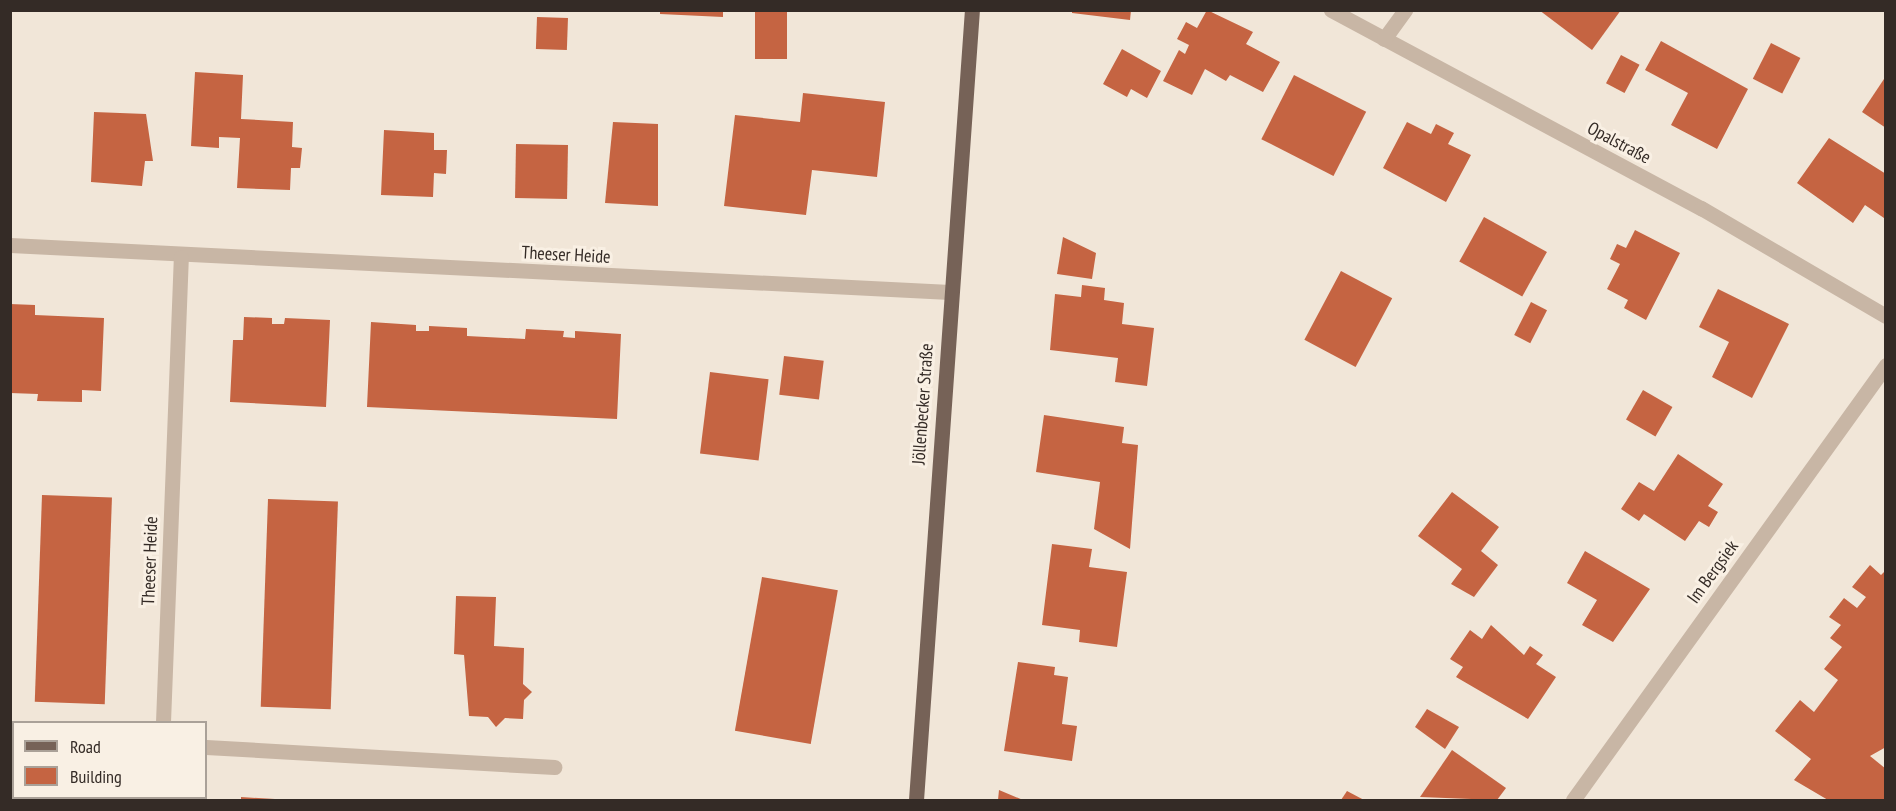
<!DOCTYPE html>
<html>
<head>
<meta charset="utf-8">
<style>
  body { margin:0 }
  #map { position:relative; width:1896px; height:811px; overflow:hidden; background:#f1e6d8; font-family:"PT Sans Narrow",sans-serif }
  div>[style] { position:absolute }
  .building>* { inset:0; background:#c56442; transform-origin:0 0 }
  .minor>* { height:15px; margin:-7.5px; padding:0 7.5px; transform-origin:7.5px; border-radius:7.5px; background:#c8b6a5 }
  .major>* { height:15px; margin:-7.5px; padding:0 7.5px; transform-origin:7.5px; border-radius:7.5px; background:#766257 }
  span { translate:-50% -50%; white-space:nowrap; text-align:center; line-height:1.15; -webkit-text-stroke:6px #f9f0e4; paint-order:stroke }
  .street-label { font-size:18px; color:#342b26 }
  .frame { position:absolute; inset:0; border:12px solid #342b26; pointer-events:none }
  .legend { position:absolute; left:12px; top:721px; width:195px; height:78px; box-sizing:border-box; background:#f9f0e4; border:2px solid #aaa198; margin:0; padding:8px 10px; list-style:none; font-size:18px; color:#342b26 }
  .legend li { display:flex; align-items:center; gap:12px; height:30px }
  .legend b { width:30px; border:2px solid #aaa198 }
</style>
</head>
<body>
<div id="map">
  <div class="building">
    <i style="clip-path:polygon(660px 10px,723px 10px,723px 17px,660px 14px)"></i>
    <i style="left:755px;top:10px;width:32px;height:49px"></i>
    <i style="clip-path:polygon(1072px 10px,1131px 10px,1130px 20px,1072px 13px)"></i>
    <i style="clip-path:polygon(1207px 10px,1253px 32px,1246px 44px,1280px 62px,1263px 92px,1230px 75px,1226px 81px,1205px 69px,1192px 95px,1163px 81px,1179px 50px,1185px 54px,1189px 45px,1177px 39px,1186px 22px,1197px 28px)"></i>
    <i style="clip-path:polygon(1539px 10px,1621px 10px,1592px 50px)"></i>
    <i style="left:537px;top:17px;width:31px;height:32px;rotate:2deg"></i>
    <i style="clip-path:polygon(1661px 41px,1748px 89px,1717px 149px,1671px 125px,1688px 93px,1645px 70px)"></i>
    <i style="left:1771px;top:43px;width:33px;height:40px;rotate:27deg"></i>
    <i style="clip-path:polygon(1122px 49px,1161px 71px,1147px 98px,1131px 89px,1127px 97px,1103px 84px)"></i>
    <i style="left:1621px;top:55px;width:21px;height:32px;rotate:28deg"></i>
    <i style="clip-path:polygon(195px 72px,243px 75px,241px 119px,293px 122px,292px 147px,302px 148px,300px 168px,291px 168px,290px 190px,237px 188px,240px 138px,219px 137px,219px 148px,191px 146px)"></i>
    <i style="left:1294px;top:75px;width:81px;height:72px;rotate:27deg"></i>
    <i style="clip-path:polygon(1886px 76px,1886px 128px,1862px 112px)"></i>
    <i style="clip-path:polygon(803px 93px,885px 102px,877px 177px,812px 170px,806px 215px,724px 206px,735px 115px,800px 122px)"></i>
    <i style="clip-path:polygon(94px 112px,146px 114px,153px 161px,145px 161px,142px 186px,91px 182px)"></i>
    <i style="clip-path:polygon(613px 122px,658px 124px,658px 206px,605px 203px)"></i>
    <i style="clip-path:polygon(1407px 122px,1431px 134px,1436px 124px,1454px 133px,1448px 144px,1471px 155px,1446px 202px,1383px 168px)"></i>
    <i style="clip-path:polygon(384px 130px,434px 133px,434px 150px,447px 150px,446px 174px,434px 173px,433px 197px,381px 195px)"></i>
    <i style="clip-path:polygon(1829px 138px,1886px 174px,1884px 218px,1865px 205px,1853px 223px,1797px 183px)"></i>
    <i style="left:516px;top:144px;width:52px;height:54px;rotate:1deg"></i>
    <i style="left:1484px;top:217px;width:72px;height:51px;rotate:29deg"></i>
    <i style="clip-path:polygon(1635px 230px,1680px 253px,1646px 320px,1624px 308px,1628px 300px,1607px 289px,1620px 264px,1610px 259px,1617px 244px,1626px 248px)"></i>
    <i style="clip-path:polygon(1063px 237px,1096px 253px,1092px 279px,1057px 274px)"></i>
    <i style="left:1341px;top:271px;width:58px;height:78px;rotate:28deg"></i>
    <i style="clip-path:polygon(1082px 285px,1105px 288px,1104px 300px,1124px 303px,1122px 324px,1154px 328px,1147px 386px,1115px 382px,1118px 358px,1050px 350px,1055px 294px,1081px 297px)"></i>
    <i style="clip-path:polygon(1718px 289px,1789px 324px,1752px 398px,1712px 377px,1729px 342px,1699px 327px)"></i>
    <i style="left:1531px;top:302px;width:18px;height:37px;rotate:27deg"></i>
    <i style="clip-path:polygon(10px 304px,35px 305px,35px 315px,104px 318px,101px 391px,82px 390px,82px 402px,37px 401px,38px 394px,10px 393px)"></i>
    <i style="clip-path:polygon(244px 317px,272px 318px,272px 324px,284px 324px,285px 318px,330px 320px,326px 407px,230px 402px,233px 340px,243px 340px)"></i>
    <i style="clip-path:polygon(371px 322px,416px 325px,416px 331px,429px 331px,429px 326px,467px 328px,467px 336px,525px 339px,526px 329px,564px 331px,563px 337px,575px 338px,575px 331px,621px 334px,617px 419px,367px 407px)"></i>
    <i style="left:784px;top:356px;width:40px;height:39px;rotate:7deg"></i>
    <i style="left:710px;top:372px;width:59px;height:82px;rotate:7deg"></i>
    <i style="left:1643px;top:390px;width:34px;height:34px;rotate:30deg"></i>
    <i style="clip-path:polygon(1044px 415px,1124px 427px,1122px 443px,1138px 445px,1130px 549px,1094px 529px,1100px 482px,1036px 472px)"></i>
    <i style="clip-path:polygon(1678px 454px,1723px 484px,1708px 506px,1718px 512px,1709px 527px,1699px 521px,1685px 541px,1644px 514px,1639px 521px,1621px 509px,1639px 482px,1654px 491px)"></i>
    <i style="clip-path:polygon(1452px 492px,1499px 527px,1481px 551px,1498px 565px,1474px 597px,1451px 584px,1462px 569px,1418px 536px)"></i>
    <i style="left:42px;top:495px;width:70px;height:207px;rotate:2deg"></i>
    <i style="left:268px;top:499px;width:70px;height:208px;rotate:2deg"></i>
    <i style="clip-path:polygon(1052px 544px,1092px 549px,1089px 567px,1127px 572px,1117px 647px,1079px 642px,1080px 630px,1042px 625px)"></i>
    <i style="clip-path:polygon(1585px 551px,1650px 589px,1613px 642px,1582px 625px,1597px 600px,1567px 583px)"></i>
    <i style="clip-path:polygon(1870px 565px,1881px 575px,1886px 570px,1886px 747px,1870px 756px,1886px 769px,1886px 800px,1828px 800px,1794px 780px,1811px 759px,1775px 731px,1800px 700px,1814px 712px,1838px 680px,1824px 669px,1842px 647px,1830px 638px,1841px 625px,1829px 617px,1844px 598px,1857px 608px,1866px 597px,1852px 587px)"></i>
    <i style="left:762px;top:577px;width:77px;height:156px;rotate:10deg"></i>
    <i style="clip-path:polygon(456px 596px,496px 597px,494px 646px,524px 648px,523px 684px,532px 692px,524px 700px,523px 719px,505px 718px,496px 727px,488px 717px,469px 716px,464px 655px,454px 654px)"></i>
    <i style="clip-path:polygon(1491px 625px,1524px 655px,1530px 646px,1543px 655px,1536px 664px,1556px 677px,1528px 719px,1456px 677px,1463px 667px,1450px 659px,1470px 630px,1482px 639px)"></i>
    <i style="clip-path:polygon(1018px 662px,1055px 667px,1054px 675px,1068px 677px,1062px 724px,1077px 726px,1072px 761px,1004px 751px)"></i>
    <i style="clip-path:polygon(1427px 709px,1459px 727px,1445px 749px,1415px 727px)"></i>
    <i style="clip-path:polygon(1452px 750px,1506px 788px,1497px 800px,1420px 797px)"></i>
    <i style="clip-path:polygon(999px 790px,1023px 800px,998px 800px)"></i>
    <i style="clip-path:polygon(1347px 791px,1364px 800px,1341px 800px)"></i>
    <i style="clip-path:polygon(241px 797px,275px 799px,275px 800px,241px 800px)"></i>
    <i style="clip-path:polygon(16px 798px,103px 798px,16px 800px)"></i>
  </div>
  <div class="minor">
    <i style="left:1331px;top:10px;width:420px;rotate:28.2deg"></i>
    <i style="left:1701px;top:208px;width:214px;rotate:30.3deg"></i>
    <i style="left:1384px;top:39px;width:36px;rotate:-54deg"></i>
    <i style="left:10px;top:245px;width:941px;rotate:2.86deg"></i>
    <i style="left:163px;top:722px;width:465px;rotate:-87.8deg"></i>
    <i style="left:206px;top:747px;width:349px;rotate:3.3deg"></i>
    <i style="left:159px;top:800px;width:2px;rotate:-90deg"></i>
    <i style="left:1573px;top:800px;width:536px;rotate:-54.26deg"></i>
  </div>
  <div class="major">
    <i style="left:916px;top:800px;width:792px;rotate:-85.95deg"></i>
  </div>
  <div class="street-label">
    <span style="left:1619px;top:143px;rotate:28deg">Opalstraße</span>
    <span style="left:566px;top:255px;rotate:3deg">Theeser Heide</span>
    <span style="left:923px;top:404px;rotate:-86deg">Jöllenbecker Straße</span>
    <span style="left:150px;top:561px;rotate:-88deg">Theeser Heide</span>
    <span style="left:1713px;top:572px;rotate:-54deg">Im Bergsiek</span>
  </div>
  <div class="frame"></div>
  <ul class="legend">
  <li><b style="height:8px;background:#766257"></b>Road</li>
  <li><b style="height:16px;background:#c56442"></b>Building</li>
  </ul>
</div>
</body>
</html>
